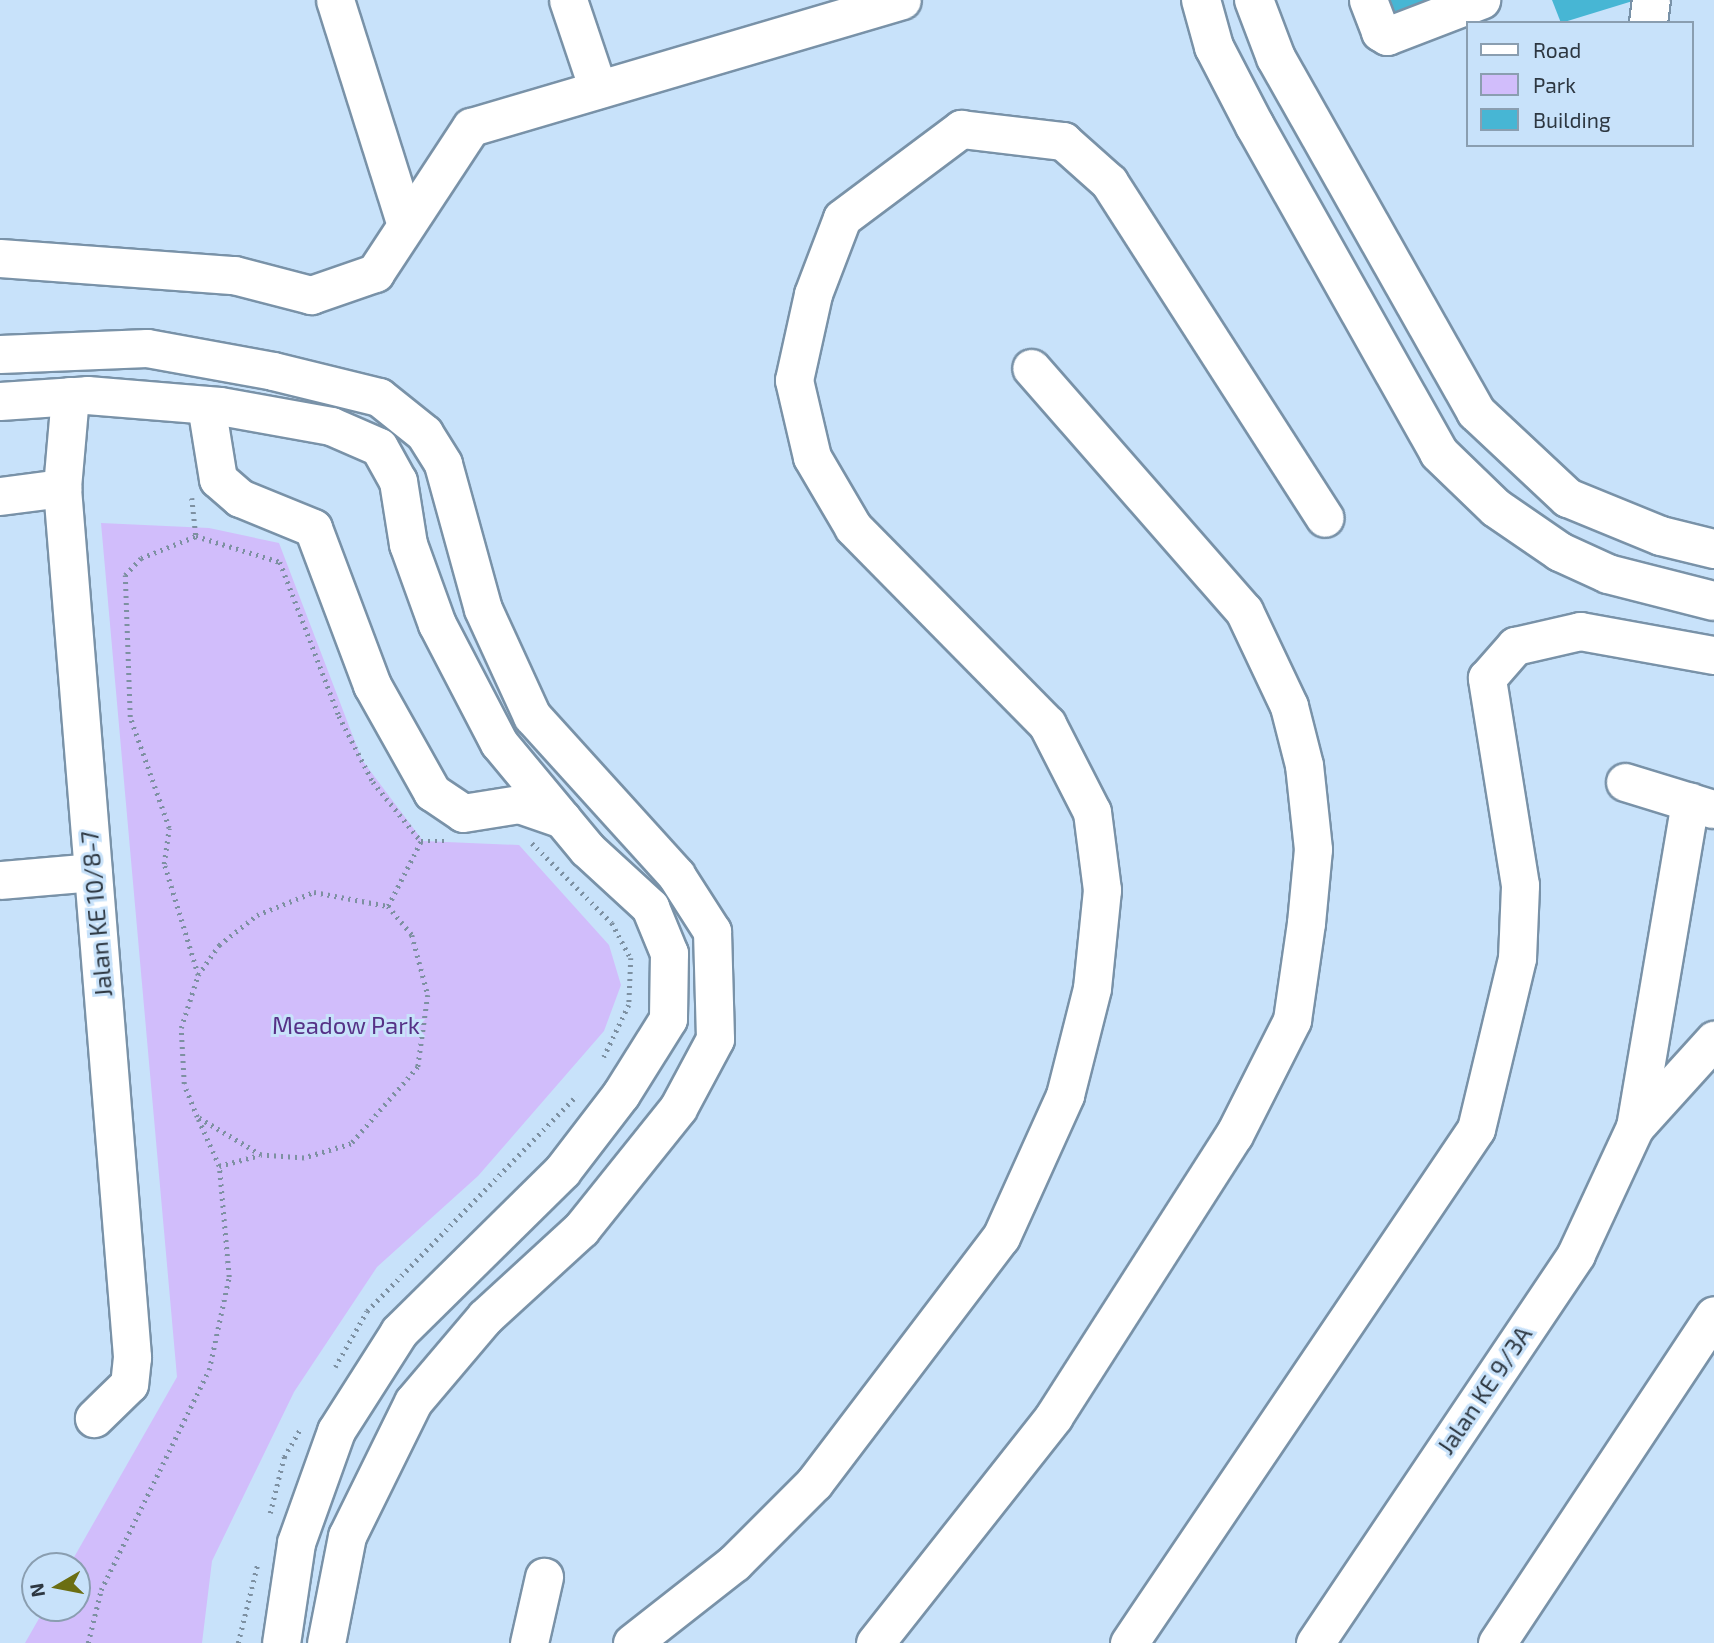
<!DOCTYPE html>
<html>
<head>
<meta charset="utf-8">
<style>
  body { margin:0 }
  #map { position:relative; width:1714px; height:1643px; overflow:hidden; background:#c8e2fa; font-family:"Exo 2",sans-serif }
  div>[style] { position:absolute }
  .green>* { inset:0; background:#d1bdfb }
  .building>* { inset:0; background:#47b6d4 }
  .path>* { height:4.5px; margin-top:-2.25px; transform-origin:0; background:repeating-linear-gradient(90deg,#7d90a1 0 2px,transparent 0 7px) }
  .roads { filter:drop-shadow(2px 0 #7992a8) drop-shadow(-2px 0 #7992a8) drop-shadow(0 2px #7992a8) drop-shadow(0 -2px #7992a8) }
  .minor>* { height:37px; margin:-18.5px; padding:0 18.5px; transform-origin:18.5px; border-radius:18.5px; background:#fff }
  .major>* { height:38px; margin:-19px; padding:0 19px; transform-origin:19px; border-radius:19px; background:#fff }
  span { translate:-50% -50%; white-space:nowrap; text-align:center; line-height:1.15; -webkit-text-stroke:6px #c8e2fa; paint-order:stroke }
  .street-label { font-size:24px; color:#2d3741 }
  .park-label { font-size:24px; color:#563287 }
  .legend { position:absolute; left:1466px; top:21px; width:228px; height:126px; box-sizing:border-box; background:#c8e2fa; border:2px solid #8a9eb0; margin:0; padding:9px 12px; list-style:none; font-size:21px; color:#2d3741 }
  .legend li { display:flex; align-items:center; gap:14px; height:35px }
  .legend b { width:35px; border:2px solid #8a9eb0 }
  .north { position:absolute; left:21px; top:1552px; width:70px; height:70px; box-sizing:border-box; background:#c8e2fa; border:2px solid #8a9eb0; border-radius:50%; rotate:260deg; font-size:19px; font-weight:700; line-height:28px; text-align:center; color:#2d3741 }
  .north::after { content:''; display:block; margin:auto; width:24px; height:32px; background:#6b6e12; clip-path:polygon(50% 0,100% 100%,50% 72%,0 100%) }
</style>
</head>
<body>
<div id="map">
  <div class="green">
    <i style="clip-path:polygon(101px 523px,209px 528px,279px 543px,362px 760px,423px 841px,519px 845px,609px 945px,621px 985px,604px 1031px,478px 1176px,377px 1267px,294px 1392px,212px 1561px,202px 1643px,25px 1643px,45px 1608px,77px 1608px,77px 1566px,69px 1566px,177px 1377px)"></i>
  </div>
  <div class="building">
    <i style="clip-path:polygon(1377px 0,1452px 0,1386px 24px)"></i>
    <i style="clip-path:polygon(1552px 0,1636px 0,1561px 23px)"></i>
  </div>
  <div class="path">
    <i style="left:192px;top:498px;width:38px;rotate:84deg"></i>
    <i style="left:532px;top:843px;width:113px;rotate:45deg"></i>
    <i style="left:612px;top:923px;width:40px;rotate:62deg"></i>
    <i style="left:631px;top:958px;width:47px;rotate:92.4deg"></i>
    <i style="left:629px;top:1005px;width:58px;rotate:115.7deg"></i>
    <i style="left:314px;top:892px;width:75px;rotate:10.7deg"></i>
    <i style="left:388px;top:906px;width:38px;rotate:50deg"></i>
    <i style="left:412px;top:935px;width:62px;rotate:75.1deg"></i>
    <i style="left:428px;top:995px;width:73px;rotate:97.9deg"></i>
    <i style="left:418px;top:1067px;width:102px;rotate:131deg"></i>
    <i style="left:351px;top:1144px;width:49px;rotate:163.4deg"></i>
    <i style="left:304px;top:1158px;width:43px;rotate:-176deg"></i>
    <i style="left:261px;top:1155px;width:74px;rotate:-149.3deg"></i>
    <i style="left:197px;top:1117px;width:35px;rotate:-112deg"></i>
    <i style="left:184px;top:1084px;width:56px;rotate:-93.1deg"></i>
    <i style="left:181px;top:1028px;width:56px;rotate:-72.2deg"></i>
    <i style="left:198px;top:975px;width:37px;rotate:-55deg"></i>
    <i style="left:219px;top:945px;width:48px;rotate:-38.3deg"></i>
    <i style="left:257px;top:915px;width:61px;rotate:-22deg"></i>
    <i style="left:388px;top:906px;width:73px;rotate:-63.1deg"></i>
    <i style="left:421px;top:841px;width:27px"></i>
    <i style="left:198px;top:975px;width:116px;rotate:-107deg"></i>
    <i style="left:164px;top:864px;width:36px;rotate:-82deg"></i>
    <i style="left:169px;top:828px;width:118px;rotate:-109.4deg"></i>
    <i style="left:130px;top:717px;width:142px;rotate:-92deg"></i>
    <i style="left:125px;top:575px;width:23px;rotate:-47deg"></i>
    <i style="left:141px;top:558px;width:59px;rotate:-21.8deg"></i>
    <i style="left:196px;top:536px;width:88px;rotate:17.2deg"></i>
    <i style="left:280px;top:562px;width:165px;rotate:69deg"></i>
    <i style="left:339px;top:716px;width:74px;rotate:62.7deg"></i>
    <i style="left:373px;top:782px;width:76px;rotate:50.9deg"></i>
    <i style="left:219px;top:1166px;width:42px;rotate:-15deg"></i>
    <i style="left:335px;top:1367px;width:64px;rotate:-60.3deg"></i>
    <i style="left:367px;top:1311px;width:301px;rotate:-45.8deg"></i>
    <i style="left:270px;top:1513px;width:58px;rotate:-76deg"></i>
    <i style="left:284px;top:1457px;width:34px;rotate:-60deg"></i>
    <i style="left:88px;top:1643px;width:55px;rotate:-76.2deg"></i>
    <i style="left:101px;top:1590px;width:245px;rotate:-63.9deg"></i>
    <i style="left:209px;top:1370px;width:95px;rotate:-77.9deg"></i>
    <i style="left:229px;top:1277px;width:111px;rotate:-95.1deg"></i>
    <i style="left:219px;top:1166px;width:51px;rotate:-114.1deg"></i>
    <i style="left:238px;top:1643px;width:83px;rotate:-76.1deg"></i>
  </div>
  <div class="roads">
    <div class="minor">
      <i style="left:335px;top:0;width:233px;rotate:72.5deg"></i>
      <i style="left:568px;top:0;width:94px;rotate:71.4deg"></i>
      <i style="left:1368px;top:0;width:34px;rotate:69deg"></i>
      <i style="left:1380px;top:32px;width:8px;rotate:30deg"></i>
      <i style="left:1387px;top:36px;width:101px;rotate:-21deg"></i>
      <i style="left:1648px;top:23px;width:23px;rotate:-83deg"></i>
      <i style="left:0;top:258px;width:235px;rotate:4.2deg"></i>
      <i style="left:234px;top:275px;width:80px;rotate:14.6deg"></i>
      <i style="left:311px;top:295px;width:68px;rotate:-19deg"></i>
      <i style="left:375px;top:273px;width:175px;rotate:-56.7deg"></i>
      <i style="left:471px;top:127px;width:449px;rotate:-16.4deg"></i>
      <i style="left:0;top:354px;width:147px;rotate:-2.3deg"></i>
      <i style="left:147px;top:348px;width:128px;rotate:10.3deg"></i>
      <i style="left:273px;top:371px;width:109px;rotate:13.8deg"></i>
      <i style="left:379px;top:397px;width:58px;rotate:38.7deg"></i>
      <i style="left:424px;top:433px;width:36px;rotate:58deg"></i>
      <i style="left:443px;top:464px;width:150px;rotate:74.6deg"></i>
      <i style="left:483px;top:609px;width:118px;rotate:65.4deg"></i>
      <i style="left:532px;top:716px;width:215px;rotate:47.8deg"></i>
      <i style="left:676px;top:875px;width:67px;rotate:57.3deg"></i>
      <i style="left:712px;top:931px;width:108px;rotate:88.4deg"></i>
      <i style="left:715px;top:1039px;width:78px;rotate:118.2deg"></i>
      <i style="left:678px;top:1108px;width:155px;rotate:128.7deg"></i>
      <i style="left:581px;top:1229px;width:130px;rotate:137.5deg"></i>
      <i style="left:485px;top:1317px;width:111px;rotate:130.3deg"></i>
      <i style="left:413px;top:1402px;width:149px;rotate:116.2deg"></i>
      <i style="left:347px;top:1536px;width:109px;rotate:101.1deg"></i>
      <i style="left:70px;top:396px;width:92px;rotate:95deg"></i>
      <i style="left:62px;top:488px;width:872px;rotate:85.39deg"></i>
      <i style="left:132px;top:1357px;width:27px;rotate:96deg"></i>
      <i style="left:129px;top:1384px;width:49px;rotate:135.8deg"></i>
      <i style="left:0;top:401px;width:87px;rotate:-3.9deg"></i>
      <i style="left:87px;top:395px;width:133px;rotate:4.7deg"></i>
      <i style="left:220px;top:406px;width:113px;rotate:10.2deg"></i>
      <i style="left:331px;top:426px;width:52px;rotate:23.6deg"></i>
      <i style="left:379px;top:447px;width:39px;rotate:61deg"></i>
      <i style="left:398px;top:481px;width:64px;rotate:81deg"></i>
      <i style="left:408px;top:544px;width:85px;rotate:70.1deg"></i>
      <i style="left:437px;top:624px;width:134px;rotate:62.5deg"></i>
      <i style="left:499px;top:743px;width:138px;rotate:50.3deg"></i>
      <i style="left:587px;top:849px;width:86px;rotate:42.6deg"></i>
      <i style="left:650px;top:907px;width:50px;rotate:67.6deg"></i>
      <i style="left:669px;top:953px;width:66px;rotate:90.9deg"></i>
      <i style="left:668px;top:1019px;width:89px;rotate:122.1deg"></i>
      <i style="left:621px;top:1094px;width:97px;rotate:127.5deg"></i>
      <i style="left:562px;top:1171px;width:229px;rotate:135.4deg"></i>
      <i style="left:399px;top:1332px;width:117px;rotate:122.5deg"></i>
      <i style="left:336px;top:1431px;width:119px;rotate:109.7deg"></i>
      <i style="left:296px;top:1543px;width:101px;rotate:98.5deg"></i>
      <i style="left:206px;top:405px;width:75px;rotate:80.8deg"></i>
      <i style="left:218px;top:479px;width:29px;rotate:41deg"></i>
      <i style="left:240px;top:498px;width:79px;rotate:22.3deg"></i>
      <i style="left:313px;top:528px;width:168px;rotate:69.4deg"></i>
      <i style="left:372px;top:685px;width:123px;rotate:60.7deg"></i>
      <i style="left:432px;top:792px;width:37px;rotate:34deg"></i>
      <i style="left:463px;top:813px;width:57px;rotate:-9.1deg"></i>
      <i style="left:519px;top:804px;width:46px;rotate:19.2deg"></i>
      <i style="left:0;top:496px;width:63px;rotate:-7.4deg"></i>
      <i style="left:1625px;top:782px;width:92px;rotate:17.1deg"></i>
      <i style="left:0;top:880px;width:93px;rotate:-4.9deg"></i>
      <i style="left:1635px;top:1127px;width:118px;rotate:-47.8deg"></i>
      <i style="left:529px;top:1643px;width:68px;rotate:-77.2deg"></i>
      <i style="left:632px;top:1643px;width:130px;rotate:-38.1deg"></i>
      <i style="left:734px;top:1563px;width:113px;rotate:-45deg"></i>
      <i style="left:814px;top:1483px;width:309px;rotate:-52.8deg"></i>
      <i style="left:1001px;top:1237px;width:156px;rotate:-65.7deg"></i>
      <i style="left:1065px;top:1095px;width:110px;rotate:-75.8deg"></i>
      <i style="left:1092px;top:988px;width:99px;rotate:-84.2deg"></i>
      <i style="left:1102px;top:890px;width:79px;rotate:-97.3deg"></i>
      <i style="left:1092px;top:812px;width:99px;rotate:-117.1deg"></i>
      <i style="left:1047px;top:724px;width:276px;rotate:-134.6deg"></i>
      <i style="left:853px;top:527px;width:81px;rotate:-120.4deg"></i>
      <i style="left:812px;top:457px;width:79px;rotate:-103.2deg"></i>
      <i style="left:794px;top:380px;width:88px;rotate:-77.5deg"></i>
      <i style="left:813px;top:294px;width:81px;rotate:-69.1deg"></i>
      <i style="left:842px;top:218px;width:149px;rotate:-36.8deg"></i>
      <i style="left:961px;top:129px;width:103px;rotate:6.7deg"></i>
      <i style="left:1063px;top:141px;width:62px;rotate:41.7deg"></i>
      <i style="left:1109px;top:182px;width:399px;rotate:57.3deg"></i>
      <i style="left:875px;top:1643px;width:289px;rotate:-51.7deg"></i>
      <i style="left:1054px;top:1416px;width:334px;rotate:-57.4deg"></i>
      <i style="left:1234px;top:1135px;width:129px;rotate:-63.2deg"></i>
      <i style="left:1292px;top:1020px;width:98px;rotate:-81.8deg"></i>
      <i style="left:1306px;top:923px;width:74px;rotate:-84.6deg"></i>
      <i style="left:1313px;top:849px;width:84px;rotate:-96.1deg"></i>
      <i style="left:1304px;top:765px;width:61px;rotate:-104.3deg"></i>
      <i style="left:1289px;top:706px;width:105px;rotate:-115.3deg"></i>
      <i style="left:1244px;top:611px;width:323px;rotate:-131.2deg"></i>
      <i style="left:1129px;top:1643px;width:620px;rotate:-55.98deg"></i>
      <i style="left:1476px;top:1129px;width:176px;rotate:-76.5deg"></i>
      <i style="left:1517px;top:958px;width:73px;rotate:-87.6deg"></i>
      <i style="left:1520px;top:885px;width:210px;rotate:-99.1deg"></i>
      <i style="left:1487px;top:678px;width:43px;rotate:-48.8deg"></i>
      <i style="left:1515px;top:646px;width:67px;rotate:-13deg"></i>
      <i style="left:1580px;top:631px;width:136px;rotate:10.2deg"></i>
      <i style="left:1315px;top:1643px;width:468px;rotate:-56.1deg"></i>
      <i style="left:1576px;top:1254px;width:140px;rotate:-65.1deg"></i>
      <i style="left:1635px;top:1127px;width:330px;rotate:-80.4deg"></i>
      <i style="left:1497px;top:1643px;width:393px;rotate:-56.5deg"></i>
    </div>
    <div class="major">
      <i style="left:1201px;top:0;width:49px;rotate:74.5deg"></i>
      <i style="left:1214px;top:47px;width:89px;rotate:62.6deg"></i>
      <i style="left:1255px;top:126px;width:375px;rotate:60.6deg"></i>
      <i style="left:1439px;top:453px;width:79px;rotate:44deg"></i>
      <i style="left:1496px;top:508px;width:78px;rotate:34.5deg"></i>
      <i style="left:1560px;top:552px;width:53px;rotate:24.6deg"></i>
      <i style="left:1608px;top:574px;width:109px;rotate:14.3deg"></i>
      <i style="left:1254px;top:0;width:62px;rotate:69.2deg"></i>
      <i style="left:1276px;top:58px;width:407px;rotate:60.5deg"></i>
      <i style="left:1476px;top:412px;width:126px;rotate:43.1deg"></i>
      <i style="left:1568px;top:498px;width:100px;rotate:22.2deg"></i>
      <i style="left:1661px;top:536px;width:55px;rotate:13.8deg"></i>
    </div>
  </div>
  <div class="street-label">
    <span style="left:96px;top:914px;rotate:-95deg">Jalan KE 10/8-7</span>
    <span style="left:1484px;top:1390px;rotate:-56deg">Jalan KE 9/3A</span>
  </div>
  <div class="park-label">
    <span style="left:346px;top:1025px">Meadow Park</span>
  </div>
  <ul class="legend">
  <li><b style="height:9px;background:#fff"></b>Road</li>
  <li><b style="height:19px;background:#d1bdfb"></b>Park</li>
  <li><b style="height:19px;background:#47b6d4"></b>Building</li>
  </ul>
  <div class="north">N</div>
</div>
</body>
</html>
